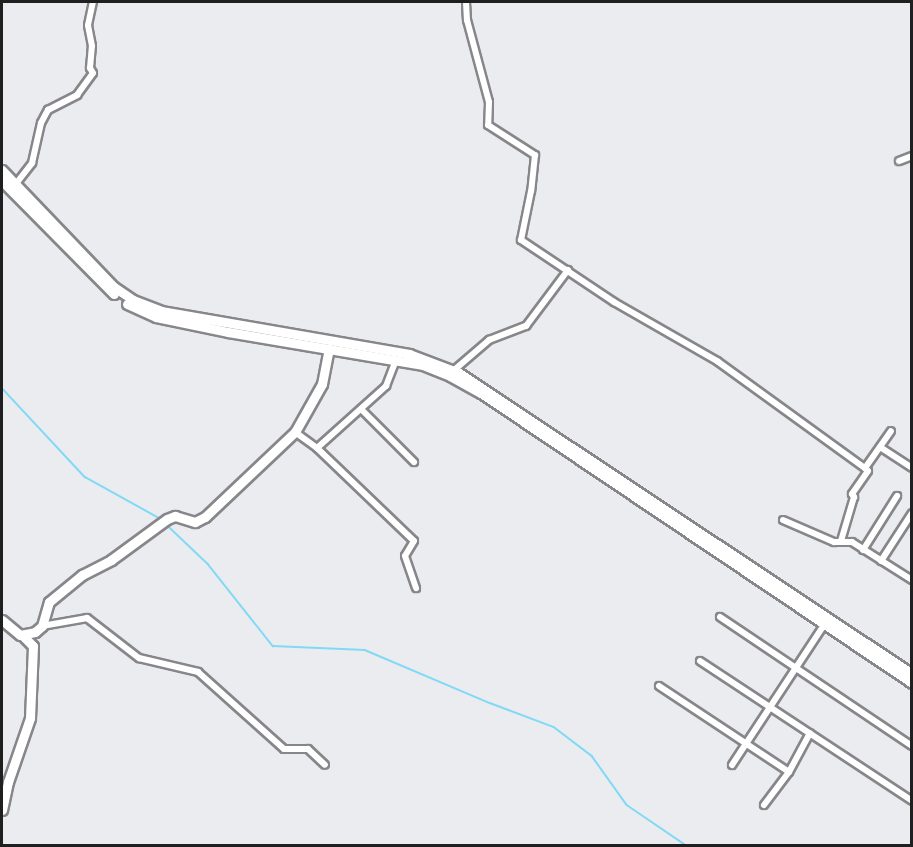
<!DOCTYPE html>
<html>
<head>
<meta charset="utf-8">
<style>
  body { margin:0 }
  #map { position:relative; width:913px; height:847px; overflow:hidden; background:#ebecf0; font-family:Arial,sans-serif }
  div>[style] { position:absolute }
  .stream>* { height:1.5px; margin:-0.75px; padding:0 0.75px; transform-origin:0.75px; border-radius:0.75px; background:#82d9f5 }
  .roads { filter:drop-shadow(2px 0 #87878b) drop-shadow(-2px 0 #87878b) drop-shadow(0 2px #87878b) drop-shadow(0 -2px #87878b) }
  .street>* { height:6px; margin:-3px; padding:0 3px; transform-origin:3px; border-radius:3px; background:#fff }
  .secondary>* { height:9px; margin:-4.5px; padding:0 4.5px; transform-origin:4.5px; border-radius:4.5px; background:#fff }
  span { translate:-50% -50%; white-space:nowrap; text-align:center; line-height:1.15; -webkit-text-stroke:6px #f9f9fe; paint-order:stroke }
  .frame { position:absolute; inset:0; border:3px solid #1f1f20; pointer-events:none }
</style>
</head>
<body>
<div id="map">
  <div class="stream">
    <i style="left:2px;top:388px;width:122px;rotate:47deg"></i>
    <i style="left:85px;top:477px;width:87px;rotate:28.9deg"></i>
    <i style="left:166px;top:524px;width:58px;rotate:43.6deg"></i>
    <i style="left:208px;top:564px;width:105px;rotate:51.6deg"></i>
    <i style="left:273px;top:646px;width:92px;rotate:2.5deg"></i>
    <i style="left:365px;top:650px;width:136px;rotate:23deg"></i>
    <i style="left:490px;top:703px;width:68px;rotate:20.6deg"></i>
    <i style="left:554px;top:727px;width:48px;rotate:37.3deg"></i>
    <i style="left:592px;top:756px;width:60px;rotate:54.5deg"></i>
    <i style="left:627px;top:805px;width:73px;rotate:34.3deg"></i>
  </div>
  <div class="roads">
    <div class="street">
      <i style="left:466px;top:2px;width:18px;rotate:87deg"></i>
      <i style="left:467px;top:20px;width:85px;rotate:75deg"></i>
      <i style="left:489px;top:102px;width:23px;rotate:92deg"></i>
      <i style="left:488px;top:125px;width:56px;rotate:32.6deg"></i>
      <i style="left:535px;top:155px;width:36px;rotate:96deg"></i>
      <i style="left:531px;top:191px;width:50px;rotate:101.5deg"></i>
      <i style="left:521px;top:240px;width:112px;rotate:33.7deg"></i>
      <i style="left:614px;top:302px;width:119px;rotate:29.8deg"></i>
      <i style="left:717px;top:361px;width:183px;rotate:35.9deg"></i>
      <i style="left:865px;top:468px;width:4px;rotate:45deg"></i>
      <i style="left:868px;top:471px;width:28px;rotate:125deg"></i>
      <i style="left:852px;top:494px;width:4px;rotate:56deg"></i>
      <i style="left:854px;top:497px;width:46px;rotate:106.5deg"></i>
      <i style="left:899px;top:161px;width:14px;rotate:-21deg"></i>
      <i style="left:15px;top:185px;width:28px;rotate:-52deg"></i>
      <i style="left:32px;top:163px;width:41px;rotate:-77.3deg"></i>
      <i style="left:41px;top:123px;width:15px;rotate:-62deg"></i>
      <i style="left:48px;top:110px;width:33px;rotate:-27deg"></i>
      <i style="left:77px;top:95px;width:27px;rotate:-54deg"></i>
      <i style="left:93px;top:73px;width:6px;rotate:-121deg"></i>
      <i style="left:90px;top:68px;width:22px;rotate:-85deg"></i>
      <i style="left:92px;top:46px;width:21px;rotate:-101deg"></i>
      <i style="left:88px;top:25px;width:24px;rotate:-78deg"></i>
      <i style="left:453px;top:371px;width:48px;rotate:-40.7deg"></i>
      <i style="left:489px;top:340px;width:40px;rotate:-21deg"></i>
      <i style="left:526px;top:326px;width:70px;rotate:-53.1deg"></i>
      <i style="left:361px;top:409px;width:75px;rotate:45deg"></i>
      <i style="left:295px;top:432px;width:27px;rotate:36deg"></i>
      <i style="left:317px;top:448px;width:134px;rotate:43.8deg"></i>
      <i style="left:414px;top:541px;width:17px;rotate:121deg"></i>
      <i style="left:405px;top:556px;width:34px;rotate:71deg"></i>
      <i style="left:880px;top:447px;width:38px;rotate:33deg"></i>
      <i style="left:317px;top:448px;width:93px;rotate:-41.9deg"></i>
      <i style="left:386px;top:386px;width:28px;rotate:-69deg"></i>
      <i style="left:865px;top:468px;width:45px;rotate:-54.9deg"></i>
      <i style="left:783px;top:520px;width:56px;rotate:23.3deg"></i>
      <i style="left:834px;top:542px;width:18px"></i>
      <i style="left:852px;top:542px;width:71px;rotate:32.3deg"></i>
      <i style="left:863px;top:550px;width:64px;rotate:-57.8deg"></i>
      <i style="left:881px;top:561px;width:57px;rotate:-57.1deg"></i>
      <i style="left:720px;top:617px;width:231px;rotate:33.9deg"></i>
      <i style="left:42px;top:626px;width:46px;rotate:-10.1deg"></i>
      <i style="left:87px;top:618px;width:66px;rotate:37.6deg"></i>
      <i style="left:139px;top:658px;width:61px;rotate:13.3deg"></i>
      <i style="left:198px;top:672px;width:115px;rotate:41.8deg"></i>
      <i style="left:284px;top:749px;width:24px"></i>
      <i style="left:308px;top:749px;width:23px;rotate:43deg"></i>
      <i style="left:700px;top:661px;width:254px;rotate:33.4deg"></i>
      <i style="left:659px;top:686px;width:156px;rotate:33.5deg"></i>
      <i style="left:732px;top:765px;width:168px;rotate:-56.7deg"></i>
      <i style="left:764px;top:805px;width:41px;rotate:-52.9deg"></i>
      <i style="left:789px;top:772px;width:44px;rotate:-61.7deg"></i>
    </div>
    <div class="secondary">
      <i style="left:2px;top:170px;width:162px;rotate:46.3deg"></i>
      <i style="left:114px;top:287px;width:23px;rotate:34deg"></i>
      <i style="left:133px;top:300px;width:30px;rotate:21deg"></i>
      <i style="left:161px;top:311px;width:252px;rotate:9.8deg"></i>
      <i style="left:409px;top:354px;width:53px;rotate:20.8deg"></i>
      <i style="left:459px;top:373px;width:544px;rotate:33.6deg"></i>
      <i style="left:2px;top:181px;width:159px;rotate:45.3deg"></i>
      <i style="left:127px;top:304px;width:32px;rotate:24deg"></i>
      <i style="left:156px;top:317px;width:74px;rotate:11.8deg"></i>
      <i style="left:228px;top:332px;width:198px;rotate:9.6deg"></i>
      <i style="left:423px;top:365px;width:29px;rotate:22deg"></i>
      <i style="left:450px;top:376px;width:35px;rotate:29deg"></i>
      <i style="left:481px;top:393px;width:519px;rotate:33.93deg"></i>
      <i style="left:2px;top:620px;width:23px;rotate:40deg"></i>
      <i style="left:20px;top:635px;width:15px;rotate:-11deg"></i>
      <i style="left:35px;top:632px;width:9px;rotate:-41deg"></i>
      <i style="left:42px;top:626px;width:25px;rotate:-74deg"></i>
      <i style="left:49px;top:602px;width:43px;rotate:-39.3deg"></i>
      <i style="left:82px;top:575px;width:33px;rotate:-27deg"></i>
      <i style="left:111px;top:560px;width:69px;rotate:-36.2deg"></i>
      <i style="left:167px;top:519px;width:9px;rotate:-21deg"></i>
      <i style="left:175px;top:516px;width:21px;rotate:17deg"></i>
      <i style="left:195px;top:522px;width:11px;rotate:-27deg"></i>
      <i style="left:205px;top:517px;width:124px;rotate:-43.4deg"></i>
      <i style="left:295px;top:432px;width:55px;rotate:-60.6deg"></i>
      <i style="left:322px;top:384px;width:36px;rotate:-79deg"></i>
      <i style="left:2px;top:810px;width:29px;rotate:-78deg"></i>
      <i style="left:8px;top:782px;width:68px;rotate:-71deg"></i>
      <i style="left:30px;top:718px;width:72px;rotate:-87.6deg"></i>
      <i style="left:33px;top:646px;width:14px;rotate:-135deg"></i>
    </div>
  </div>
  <div class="frame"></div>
</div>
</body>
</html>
